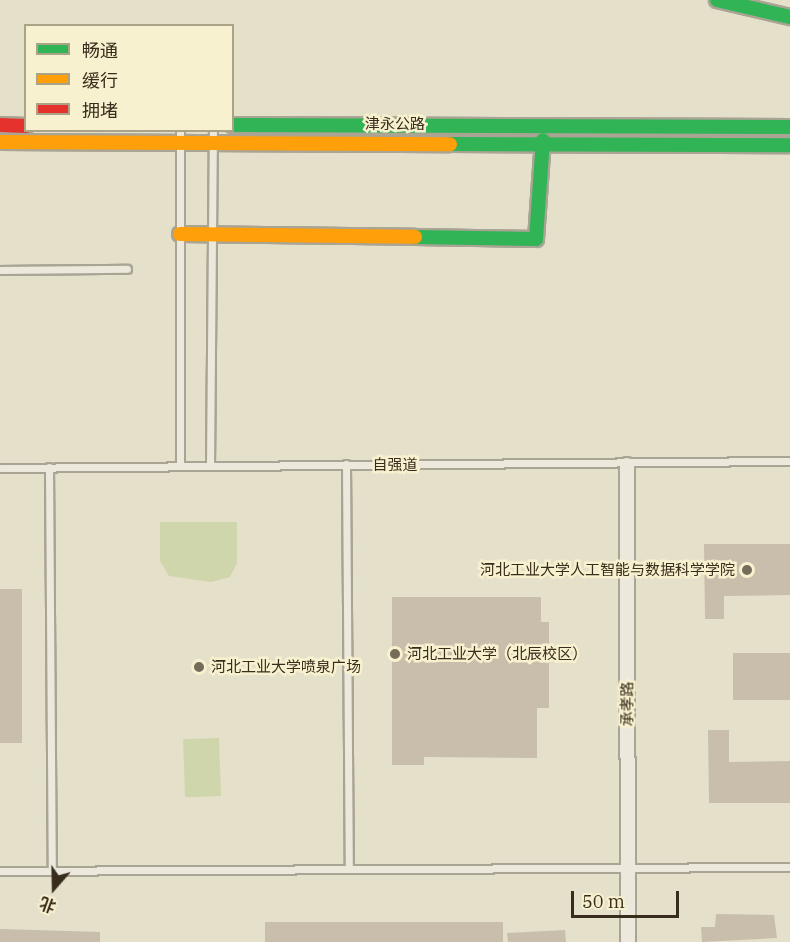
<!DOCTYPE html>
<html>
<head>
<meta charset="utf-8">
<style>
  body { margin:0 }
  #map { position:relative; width:790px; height:942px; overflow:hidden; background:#e5e0ca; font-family:"IBM Plex Serif","Noto Sans SC",serif }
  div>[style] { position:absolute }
  .green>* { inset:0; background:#d0d6ab; transform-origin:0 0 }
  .building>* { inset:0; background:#c8beab; transform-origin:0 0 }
  .roads { filter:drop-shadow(2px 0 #a9a494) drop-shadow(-2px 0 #a9a494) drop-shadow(0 2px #a9a494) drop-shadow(0 -2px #a9a494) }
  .lane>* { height:7px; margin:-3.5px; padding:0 3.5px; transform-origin:3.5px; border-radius:3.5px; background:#ece9dc }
  .street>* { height:14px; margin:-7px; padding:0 7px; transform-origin:7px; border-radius:7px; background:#ece9dc }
  .fast>* { height:14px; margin:-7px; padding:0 7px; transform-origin:7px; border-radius:7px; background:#30b455 }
  .slow>* { height:14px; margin:-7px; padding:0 7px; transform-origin:7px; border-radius:7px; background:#ff9f0a }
  .jam>* { height:14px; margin:-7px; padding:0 7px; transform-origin:7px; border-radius:7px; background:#e5322d }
  .dots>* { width:16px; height:16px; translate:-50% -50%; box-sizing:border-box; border:3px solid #f7f1cf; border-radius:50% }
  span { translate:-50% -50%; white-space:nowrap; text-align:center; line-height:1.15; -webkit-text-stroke:5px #f7f1cf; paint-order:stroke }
  .street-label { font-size:15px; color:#382d1c }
  .poi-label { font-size:15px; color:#382d1c }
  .right { translate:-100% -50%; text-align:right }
  .left { translate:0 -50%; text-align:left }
  .legend { position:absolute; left:24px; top:24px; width:210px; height:108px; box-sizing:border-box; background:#f7f1cf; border:2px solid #aba387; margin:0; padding:8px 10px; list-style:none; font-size:18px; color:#382d1c }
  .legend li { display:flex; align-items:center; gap:12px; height:30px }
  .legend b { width:30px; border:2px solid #aba387 }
  .north { position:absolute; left:24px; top:858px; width:60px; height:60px; -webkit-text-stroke:4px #f7f1cf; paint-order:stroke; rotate:200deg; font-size:16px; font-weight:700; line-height:24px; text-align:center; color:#382d1c }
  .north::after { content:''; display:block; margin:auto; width:21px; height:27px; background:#382d1c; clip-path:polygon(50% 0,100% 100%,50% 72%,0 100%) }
  .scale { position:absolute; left:571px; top:891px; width:108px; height:27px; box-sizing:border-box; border:3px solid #382d1c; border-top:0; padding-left:8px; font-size:18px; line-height:21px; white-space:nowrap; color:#382d1c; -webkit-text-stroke:4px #f7f1cf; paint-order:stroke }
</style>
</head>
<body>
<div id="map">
  <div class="green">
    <i style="clip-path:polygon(160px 522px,237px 522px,237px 563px,230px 577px,211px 582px,169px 576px,160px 561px)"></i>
    <i style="left:219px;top:738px;width:58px;height:36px;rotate:88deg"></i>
  </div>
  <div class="building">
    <i style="clip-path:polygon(704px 544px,790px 544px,790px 595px,724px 596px,724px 619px,705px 619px)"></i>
    <i style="left:0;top:589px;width:22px;height:154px"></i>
    <i style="clip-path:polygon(392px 597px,541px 597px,541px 622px,549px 622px,549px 708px,537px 708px,537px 758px,424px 757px,424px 765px,392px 765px)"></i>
    <i style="left:733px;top:653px;width:57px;height:47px"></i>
    <i style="clip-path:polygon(708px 730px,729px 730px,729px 762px,790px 761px,790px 803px,709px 803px)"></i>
    <i style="clip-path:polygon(716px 914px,774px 915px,777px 938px,702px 942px,701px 927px,715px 927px)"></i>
    <i style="left:503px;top:922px;width:20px;height:238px;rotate:90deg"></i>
    <i style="clip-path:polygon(0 929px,100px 932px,100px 942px,0 942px)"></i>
    <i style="clip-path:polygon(565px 930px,566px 942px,508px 942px,507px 933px)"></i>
  </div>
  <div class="roads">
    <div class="lane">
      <i style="left:0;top:270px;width:127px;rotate:-0.5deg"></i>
      <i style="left:346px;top:464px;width:405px;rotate:89.6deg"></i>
      <i style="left:180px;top:466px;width:336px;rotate:-90deg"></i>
      <i style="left:210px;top:466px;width:336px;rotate:-89.5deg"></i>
      <i style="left:49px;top:467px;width:403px;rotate:89.6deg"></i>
      <i style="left:0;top:468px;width:790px;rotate:-0.51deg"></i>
      <i style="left:0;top:871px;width:790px;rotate:-0.29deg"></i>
    </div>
    <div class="street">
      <i style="left:627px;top:465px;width:477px;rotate:89.9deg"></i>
    </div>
    <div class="fast">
      <i style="left:717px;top:0;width:75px;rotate:13.1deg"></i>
      <i style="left:232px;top:125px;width:558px;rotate:0.21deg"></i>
      <i style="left:450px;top:144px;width:340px;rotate:0.2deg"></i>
      <i style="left:415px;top:237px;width:121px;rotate:0.9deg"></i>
      <i style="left:536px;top:239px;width:99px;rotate:-86deg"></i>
    </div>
    <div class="slow">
      <i style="left:0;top:142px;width:450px;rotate:0.3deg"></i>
      <i style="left:180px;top:234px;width:235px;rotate:0.7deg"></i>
    </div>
    <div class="jam">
      <i style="left:0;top:125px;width:26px;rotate:2deg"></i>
    </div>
  </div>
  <div class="dots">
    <i style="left:747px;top:570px;background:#756c59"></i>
    <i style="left:395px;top:654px;background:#756c59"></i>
    <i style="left:199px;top:667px;background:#756c59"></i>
  </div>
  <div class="street-label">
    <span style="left:395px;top:124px">津永公路</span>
    <span style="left:395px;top:465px">自强道</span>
    <span style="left:627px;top:704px;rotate:-90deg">承孝路</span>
  </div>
  <div class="poi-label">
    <span class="right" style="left:735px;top:570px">河北工业大学人工智能与数据科学学院</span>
    <span class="left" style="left:407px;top:654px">河北工业大学（北辰校区）</span>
    <span class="left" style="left:211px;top:667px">河北工业大学喷泉广场</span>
  </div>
  <ul class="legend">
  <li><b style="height:8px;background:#30b455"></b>畅通</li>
  <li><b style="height:8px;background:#ff9f0a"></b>缓行</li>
  <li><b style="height:8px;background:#e5322d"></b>拥堵</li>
  </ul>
  <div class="north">北</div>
  <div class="scale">50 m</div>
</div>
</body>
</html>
